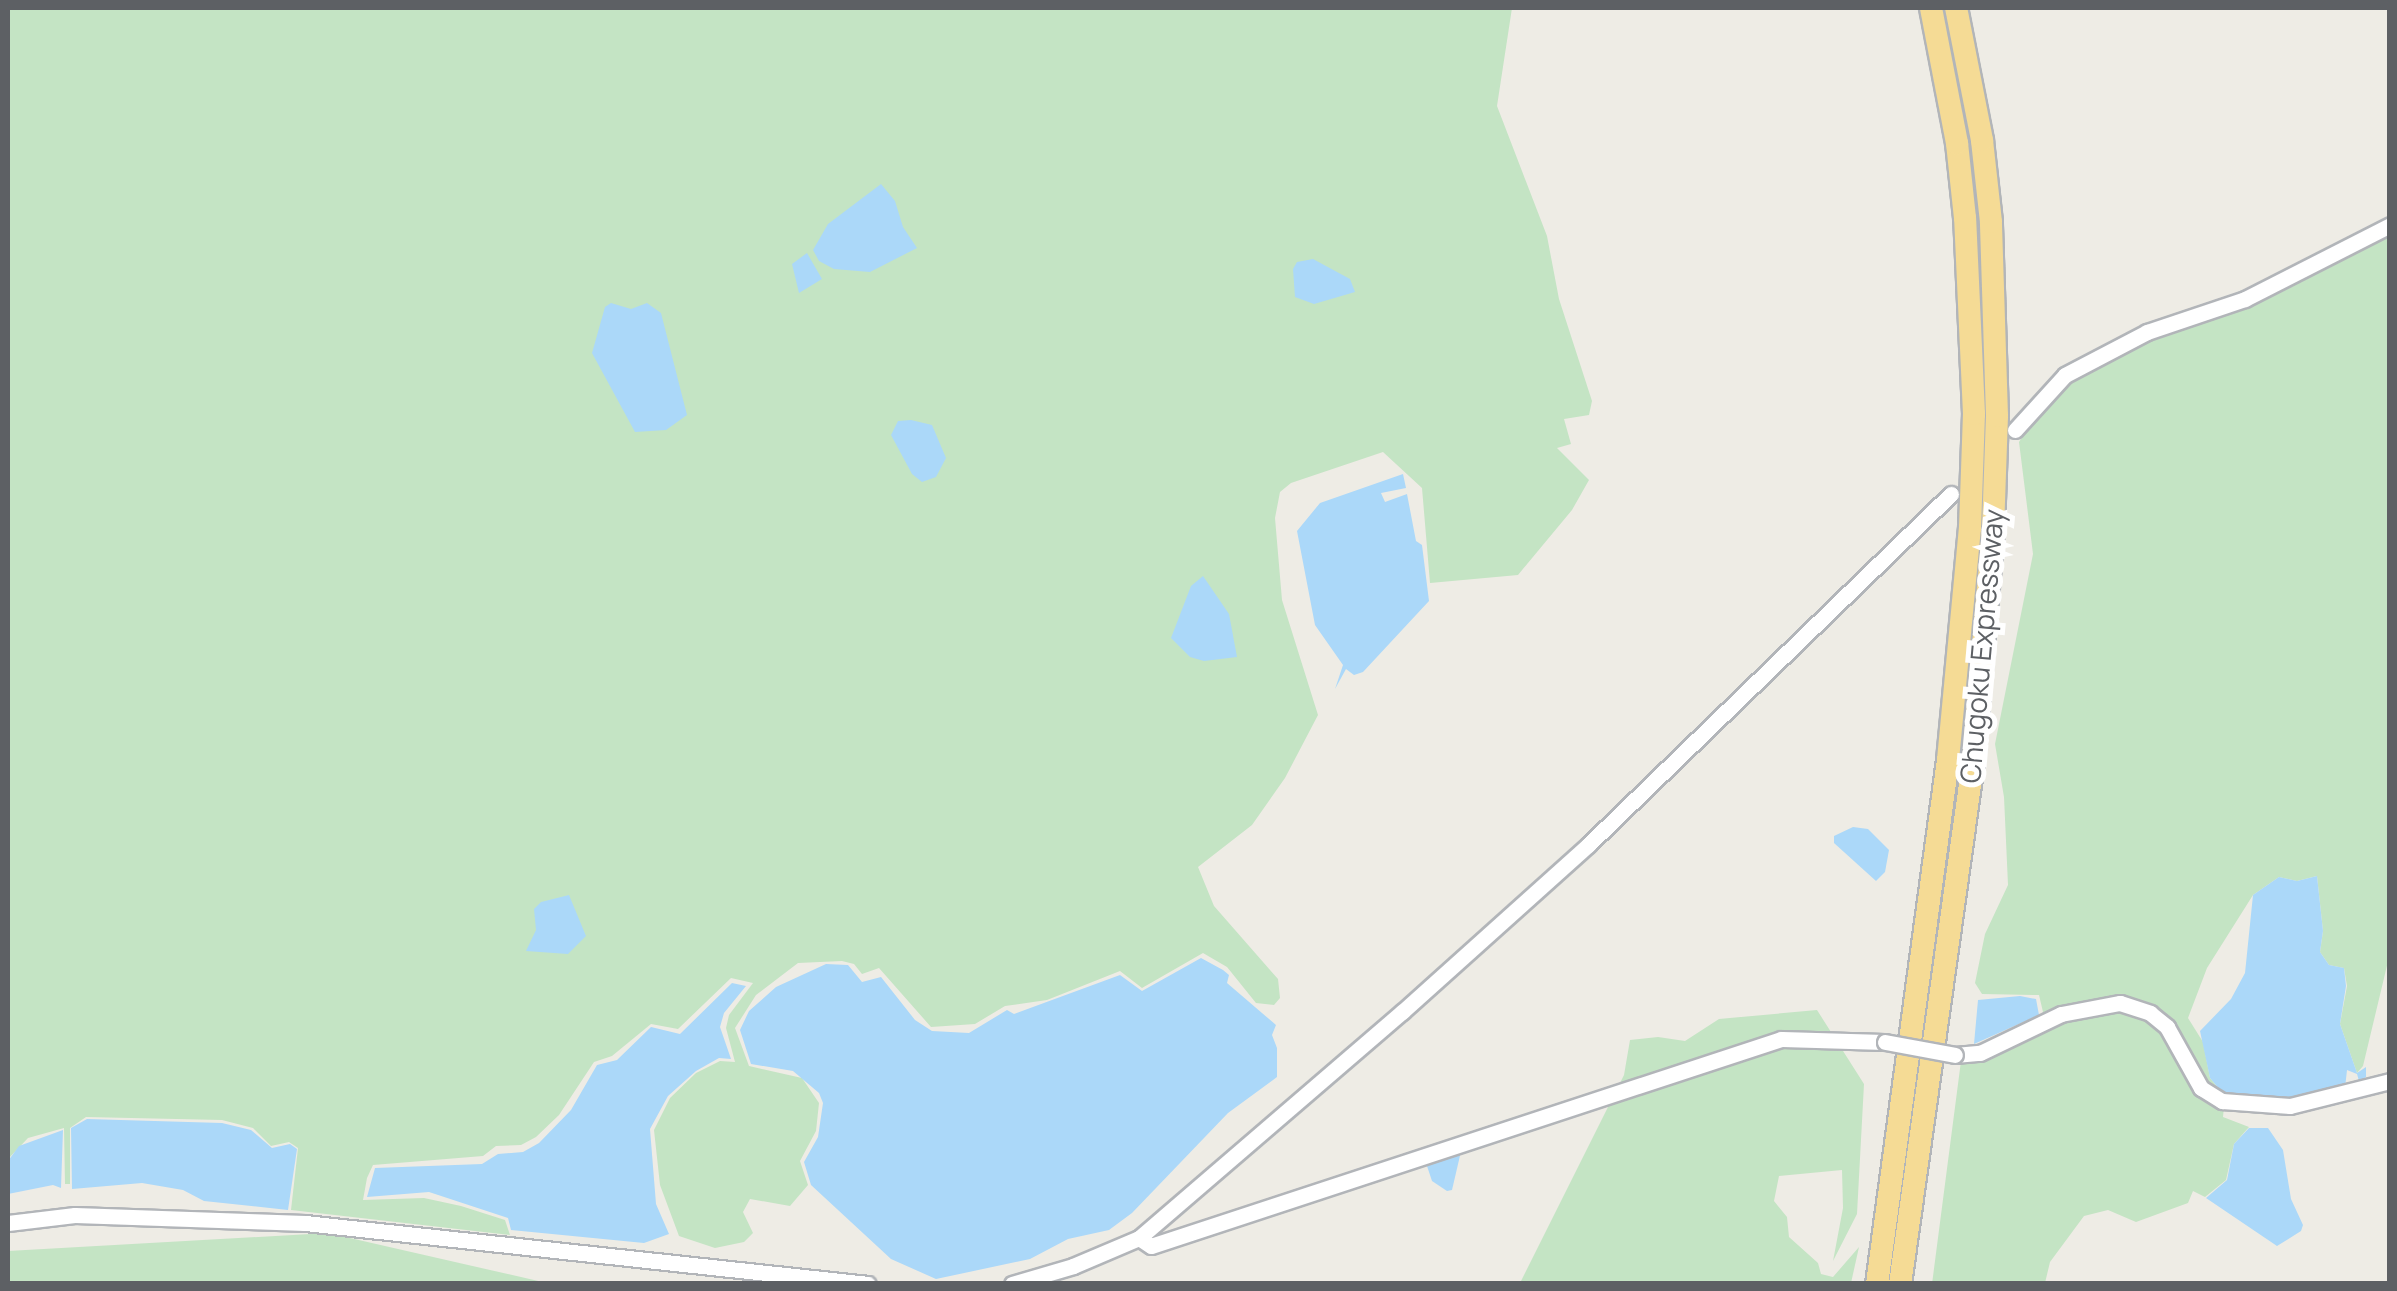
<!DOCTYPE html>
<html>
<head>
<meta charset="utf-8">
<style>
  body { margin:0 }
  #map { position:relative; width:2397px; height:1291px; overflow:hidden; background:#eeece5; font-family:Manrope,sans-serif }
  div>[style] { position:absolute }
  .green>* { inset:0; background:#c4e4c4 }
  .water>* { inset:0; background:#abd8f9 }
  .roads { filter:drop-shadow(2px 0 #b2b5b9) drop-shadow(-2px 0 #b2b5b9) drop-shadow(0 2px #b2b5b9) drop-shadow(0 -2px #b2b5b9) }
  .minor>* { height:15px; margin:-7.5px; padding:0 7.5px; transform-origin:7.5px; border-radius:7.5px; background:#fff }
  .highway>* { height:22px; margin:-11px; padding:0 11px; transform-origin:11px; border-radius:11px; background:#f5db95 }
  .bridges { filter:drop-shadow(2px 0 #b2b5b9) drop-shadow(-2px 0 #b2b5b9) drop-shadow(0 2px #b2b5b9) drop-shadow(0 -2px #b2b5b9) }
  .minor-bridge>* { height:15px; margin:-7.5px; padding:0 7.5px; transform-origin:7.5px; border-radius:7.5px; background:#fff }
  span { translate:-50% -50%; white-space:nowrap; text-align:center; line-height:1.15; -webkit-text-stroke:10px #fff; paint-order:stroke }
  .street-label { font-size:28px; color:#5d6064 }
  .frame { position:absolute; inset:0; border:10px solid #5d6064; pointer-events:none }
</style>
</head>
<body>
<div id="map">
  <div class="green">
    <i style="clip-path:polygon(8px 8px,1512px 8px,1497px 106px,1547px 236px,1559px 299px,1592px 401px,1589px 415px,1564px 419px,1571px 444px,1557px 448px,1589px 480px,1572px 510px,1518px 575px,1430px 583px,1422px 488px,1383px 452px,1291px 483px,1280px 492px,1275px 518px,1282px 600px,1318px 715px,1285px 778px,1252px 825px,1198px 867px,1214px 906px,1278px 979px,1280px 998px,1274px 1005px,1256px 1003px,1227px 967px,1203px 953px,1142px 988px,1120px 971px,1047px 1000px,1005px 1006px,975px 1024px,931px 1027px,879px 968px,862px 974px,854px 964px,842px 961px,798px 963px,756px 995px,735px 1028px,749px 1066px,802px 1078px,819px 1103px,816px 1131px,800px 1161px,808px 1185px,790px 1206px,750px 1199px,743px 1212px,753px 1233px,744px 1242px,715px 1248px,679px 1236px,660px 1185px,654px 1130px,670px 1098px,696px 1073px,720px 1061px,735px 1062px,726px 1028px,729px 1015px,753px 983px,731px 978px,678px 1029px,651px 1024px,612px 1056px,594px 1062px,559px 1115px,536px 1137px,521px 1145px,496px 1146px,483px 1156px,373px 1165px,367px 1178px,363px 1200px,424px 1198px,461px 1206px,505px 1220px,510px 1235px,291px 1210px,298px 1148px,289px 1142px,271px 1146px,253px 1128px,222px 1120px,86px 1117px,70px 1128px,70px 1184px,65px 1184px,64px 1128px,28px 1138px,8px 1159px)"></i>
    <i style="clip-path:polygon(2387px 238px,2390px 953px,2363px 1066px,2357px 1073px,2340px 1024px,2347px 986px,2344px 968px,2329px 965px,2320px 952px,2323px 931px,2317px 876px,2297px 881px,2279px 877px,2253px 895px,2207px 968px,2188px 1018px,2203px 1042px,2210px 1078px,2225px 1096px,2223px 1117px,2249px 1127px,2234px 1144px,2226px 1180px,2205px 1197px,2193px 1191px,2188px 1203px,2136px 1222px,2108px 1210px,2084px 1216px,2050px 1262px,2045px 1283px,1932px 1284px,1961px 1061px,1990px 1056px,2022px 1042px,2043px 1012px,2039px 995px,1982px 994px,1975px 983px,1985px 934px,2008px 885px,2004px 797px,1995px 744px,2033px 554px,2019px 442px,2056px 388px,2083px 372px,2154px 337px,2258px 302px)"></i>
    <i style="clip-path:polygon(1817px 1010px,1864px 1084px,1857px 1214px,1833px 1261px,1843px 1208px,1842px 1170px,1779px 1176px,1774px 1201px,1787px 1217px,1789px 1237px,1818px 1263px,1821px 1274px,1833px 1277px,1859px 1247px,1851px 1283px,1521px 1281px,1624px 1075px,1630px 1040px,1658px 1037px,1685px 1041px,1719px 1019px)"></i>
    <i style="clip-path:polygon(328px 1233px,547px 1283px,8px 1284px,8px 1251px)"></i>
  </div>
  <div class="water">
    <i style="clip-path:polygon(881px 184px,895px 201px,903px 227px,917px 248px,870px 272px,834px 269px,819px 261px,813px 250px,828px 224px)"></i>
    <i style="clip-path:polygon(807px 253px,822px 279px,799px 293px,792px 264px)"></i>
    <i style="clip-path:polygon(1313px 259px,1350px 279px,1355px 292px,1314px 304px,1295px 297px,1293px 269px,1297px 262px)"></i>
    <i style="clip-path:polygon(611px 303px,631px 309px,647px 303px,661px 313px,687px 415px,666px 430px,635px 432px,592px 353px,605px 307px)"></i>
    <i style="clip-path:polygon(911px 420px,932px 425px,946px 458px,936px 477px,922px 482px,912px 474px,891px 435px,898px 421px)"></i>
    <i style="clip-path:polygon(1403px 474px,1406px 488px,1381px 493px,1385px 502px,1407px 494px,1416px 541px,1422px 545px,1429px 601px,1363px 672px,1354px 675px,1346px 669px,1335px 689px,1343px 665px,1315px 625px,1297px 531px,1320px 503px)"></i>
    <i style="clip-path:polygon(1203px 576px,1229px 614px,1237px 657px,1204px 661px,1190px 657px,1171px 638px,1191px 586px)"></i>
    <i style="clip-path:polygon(1853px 827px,1868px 829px,1889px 850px,1885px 872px,1876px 881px,1834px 843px,1834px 836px)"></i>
    <i style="clip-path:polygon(2317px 876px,2323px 931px,2320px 952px,2329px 965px,2344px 968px,2346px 986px,2340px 1024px,2357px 1073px,2366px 1067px,2366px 1077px,2359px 1081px,2357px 1074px,2347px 1070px,2345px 1088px,2314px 1101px,2225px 1096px,2210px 1078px,2200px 1031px,2231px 999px,2245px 973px,2253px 895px,2279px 877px,2297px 881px)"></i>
    <i style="clip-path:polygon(569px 895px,586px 936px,568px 954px,526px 951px,536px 930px,534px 909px,541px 902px)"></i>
    <i style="clip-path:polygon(1201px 958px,1223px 970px,1229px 975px,1227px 983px,1276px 1025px,1272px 1035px,1277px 1048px,1277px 1077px,1228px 1113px,1132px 1213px,1109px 1230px,1068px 1239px,1030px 1259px,936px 1279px,891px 1259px,811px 1185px,804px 1162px,818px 1137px,823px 1103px,819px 1093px,793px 1071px,751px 1064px,740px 1030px,749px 1011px,776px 987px,826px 964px,848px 965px,862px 982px,881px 977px,915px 1020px,932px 1031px,969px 1033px,1007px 1010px,1014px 1014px,1120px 975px,1142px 991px)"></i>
    <i style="clip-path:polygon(732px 983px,746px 986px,724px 1013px,720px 1027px,731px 1059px,719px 1058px,696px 1071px,668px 1096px,650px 1129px,656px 1204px,669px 1234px,644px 1243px,511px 1230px,508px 1218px,429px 1192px,367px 1197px,375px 1168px,482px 1164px,498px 1154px,523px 1152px,539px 1143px,571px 1110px,597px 1065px,617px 1060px,651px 1027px,680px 1034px)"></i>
    <i style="clip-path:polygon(2020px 996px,2036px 999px,2039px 1015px,1974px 1044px,1978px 1000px)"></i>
    <i style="clip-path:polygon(87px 1119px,222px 1123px,251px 1130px,272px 1148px,290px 1144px,297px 1149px,288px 1210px,204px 1201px,183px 1190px,142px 1183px,72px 1189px,71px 1128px)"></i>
    <i style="clip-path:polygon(2249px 1128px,2268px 1128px,2283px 1150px,2291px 1199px,2303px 1225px,2301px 1231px,2277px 1246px,2206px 1198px,2227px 1180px,2234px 1144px)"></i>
    <i style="clip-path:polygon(63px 1130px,61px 1188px,53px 1185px,8px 1194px,8px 1161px,19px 1146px)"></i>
    <i style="clip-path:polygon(1462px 1147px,1452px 1190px,1447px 1191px,1432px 1181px,1426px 1163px)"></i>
  </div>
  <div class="roads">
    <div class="minor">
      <i style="left:2015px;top:430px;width:74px;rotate:-47.7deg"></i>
      <i style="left:2065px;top:375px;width:93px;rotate:-27.7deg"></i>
      <i style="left:2147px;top:332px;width:103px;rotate:-18.6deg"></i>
      <i style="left:2245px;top:299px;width:163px;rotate:-27deg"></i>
      <i style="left:1955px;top:1055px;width:25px;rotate:-5deg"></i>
      <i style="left:1980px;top:1053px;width:90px;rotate:-25.7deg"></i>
      <i style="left:2061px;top:1014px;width:60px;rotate:-10.6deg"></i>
      <i style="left:2120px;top:1003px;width:32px;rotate:18deg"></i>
      <i style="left:2150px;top:1013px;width:22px;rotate:39deg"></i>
      <i style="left:2167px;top:1027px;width:70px;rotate:60.9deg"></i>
      <i style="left:2201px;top:1088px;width:25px;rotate:32deg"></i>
      <i style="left:2222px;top:1101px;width:68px;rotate:4.2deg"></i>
      <i style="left:2290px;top:1106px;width:103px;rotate:-14deg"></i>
      <i style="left:8px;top:1223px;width:67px;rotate:-6.8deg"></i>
      <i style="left:75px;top:1215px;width:230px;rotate:2deg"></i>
      <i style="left:305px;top:1223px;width:566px;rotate:6.18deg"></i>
      <i style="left:1139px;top:1238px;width:14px;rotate:34deg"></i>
      <i style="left:1151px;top:1246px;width:663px;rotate:-18.19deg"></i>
      <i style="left:1781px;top:1039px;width:104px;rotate:1.7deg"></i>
      <i style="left:1012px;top:1284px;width:64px;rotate:-16.4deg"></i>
      <i style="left:1073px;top:1266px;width:72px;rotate:-23deg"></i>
      <i style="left:1139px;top:1238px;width:347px;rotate:-40.7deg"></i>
      <i style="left:1402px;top:1012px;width:250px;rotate:-41.9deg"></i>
      <i style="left:1588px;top:845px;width:505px;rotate:-44.04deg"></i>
    </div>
    <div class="highway">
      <i style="left:1877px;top:1284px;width:529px;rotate:-82.28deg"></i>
      <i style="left:1948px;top:760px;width:233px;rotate:-84.6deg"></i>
      <i style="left:1970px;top:528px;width:114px;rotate:-88deg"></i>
      <i style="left:1974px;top:414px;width:196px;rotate:-92.6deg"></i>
      <i style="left:1965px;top:218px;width:75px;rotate:-96.1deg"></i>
      <i style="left:1957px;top:143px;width:137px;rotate:-100.9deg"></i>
      <i style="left:1900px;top:1284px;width:526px;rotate:-82.02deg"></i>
      <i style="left:1973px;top:763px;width:234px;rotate:-85.1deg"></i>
      <i style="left:1993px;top:530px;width:114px;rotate:-88deg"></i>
      <i style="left:1997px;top:416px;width:194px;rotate:-91.8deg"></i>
      <i style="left:1991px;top:222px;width:82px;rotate:-96.3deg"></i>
      <i style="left:1982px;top:140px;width:135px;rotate:-101.1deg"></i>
    </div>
  </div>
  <div class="bridges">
    <div class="minor-bridge">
      <i style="left:1885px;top:1042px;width:71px;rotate:10.5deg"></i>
    </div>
  </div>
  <div class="street-label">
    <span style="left:1981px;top:646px;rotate:-85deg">Chugoku Expressway</span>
  </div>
  <div class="frame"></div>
</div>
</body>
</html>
